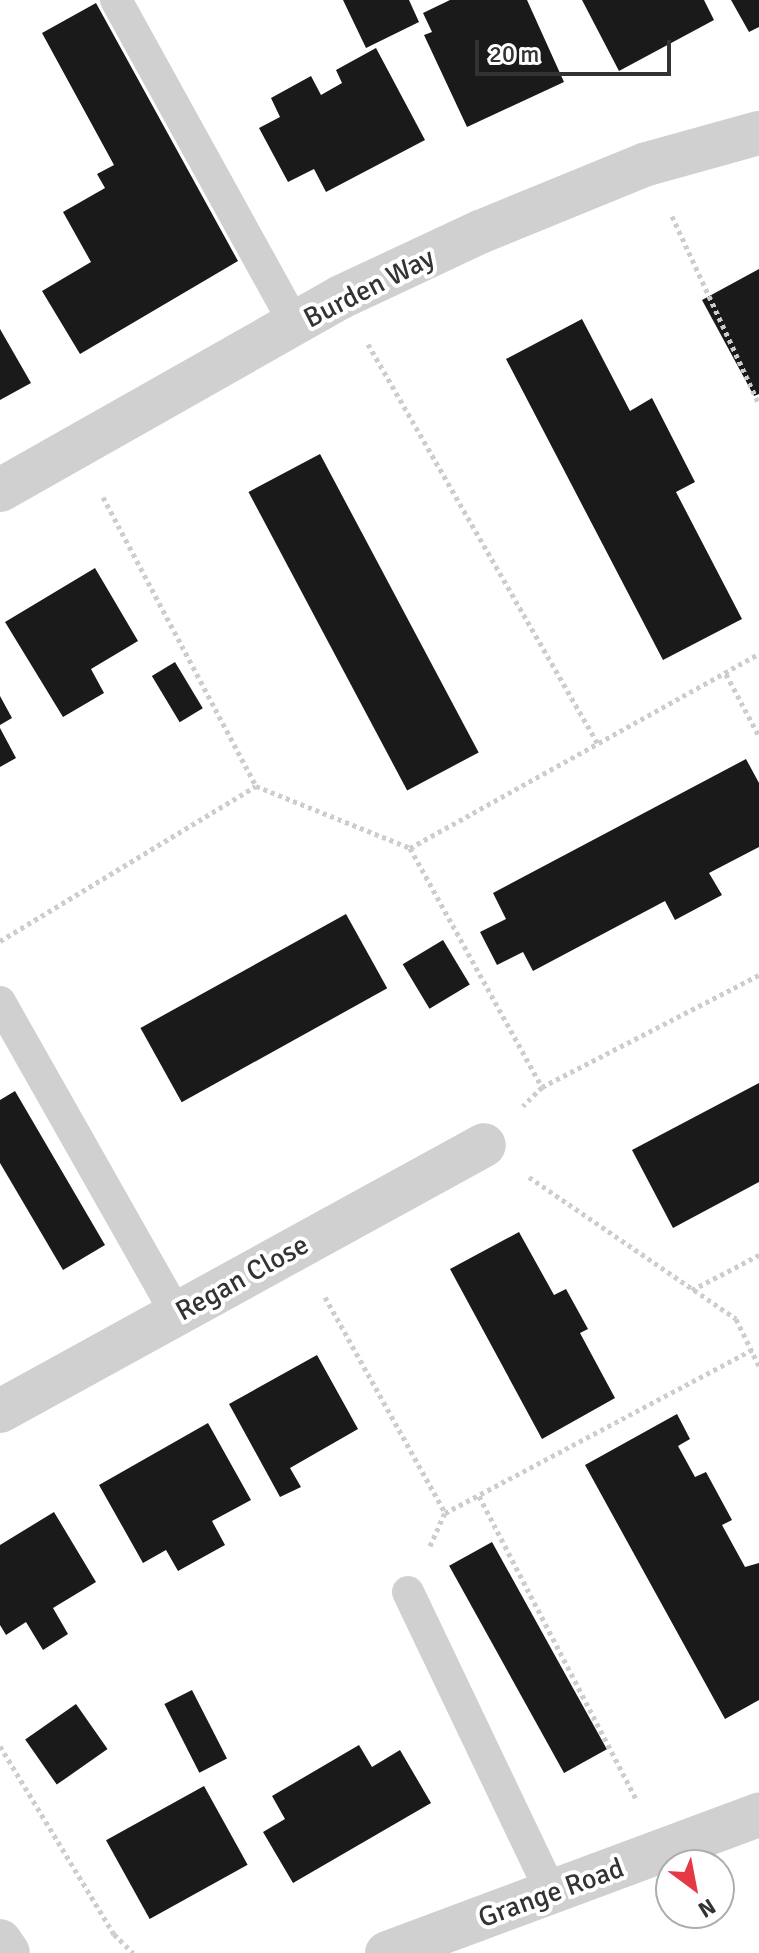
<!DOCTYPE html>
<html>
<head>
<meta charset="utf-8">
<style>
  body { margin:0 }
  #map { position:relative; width:759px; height:1953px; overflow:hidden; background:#fff; font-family:Signika,sans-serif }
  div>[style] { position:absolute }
  .building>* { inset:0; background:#1a1a1a; transform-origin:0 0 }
  .path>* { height:5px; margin-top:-2.5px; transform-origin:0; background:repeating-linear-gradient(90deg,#cdcdcd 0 4px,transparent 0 8px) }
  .service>* { height:32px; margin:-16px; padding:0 16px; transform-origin:16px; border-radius:16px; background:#d0d0d0 }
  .minor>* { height:44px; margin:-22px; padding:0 22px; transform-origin:22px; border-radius:22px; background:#d0d0d0 }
  .tertiary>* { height:44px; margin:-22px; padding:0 22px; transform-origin:22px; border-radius:22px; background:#d0d0d0 }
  span { translate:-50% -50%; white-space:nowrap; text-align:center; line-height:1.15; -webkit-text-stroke:8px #fff; paint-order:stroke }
  .street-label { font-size:28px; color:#333 }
  .north { position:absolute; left:655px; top:1849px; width:80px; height:80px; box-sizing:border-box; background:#fff; border:2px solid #adadad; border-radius:50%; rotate:148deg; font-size:22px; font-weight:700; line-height:32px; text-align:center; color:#333 }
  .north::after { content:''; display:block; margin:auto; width:28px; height:36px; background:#e63946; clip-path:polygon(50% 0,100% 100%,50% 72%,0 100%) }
  .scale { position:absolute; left:475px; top:40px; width:196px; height:36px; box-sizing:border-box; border:4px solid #333; border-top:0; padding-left:10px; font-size:24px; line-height:28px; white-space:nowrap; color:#333; -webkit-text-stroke:6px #fff; paint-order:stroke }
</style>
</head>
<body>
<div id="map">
  <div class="building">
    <i style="clip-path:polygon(343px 0,409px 0,419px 22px,366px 48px)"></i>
    <i style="clip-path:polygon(450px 0,527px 0,564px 82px,467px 127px,424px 35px,432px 32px,423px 13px)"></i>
    <i style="clip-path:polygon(582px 0,704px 0,714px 20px,619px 71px)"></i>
    <i style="clip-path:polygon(731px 0,759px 0,759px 27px,749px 32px)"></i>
    <i style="clip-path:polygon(96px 3px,238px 261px,80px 354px,42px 291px,91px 262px,63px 212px,105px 188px,97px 174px,114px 165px,42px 33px)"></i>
    <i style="clip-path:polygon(376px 48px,425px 140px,326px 192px,314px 169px,288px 182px,259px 128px,280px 117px,271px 98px,311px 76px,321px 95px,342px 83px,336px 70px)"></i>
    <i style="clip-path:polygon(759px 269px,759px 394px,754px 396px,702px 300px)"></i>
    <i style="clip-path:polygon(582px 319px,630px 411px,652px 398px,695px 482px,676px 492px,742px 619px,663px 660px,506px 359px)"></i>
    <i style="clip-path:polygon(0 329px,31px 383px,0 400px)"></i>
    <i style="left:320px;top:454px;width:338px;height:81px;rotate:62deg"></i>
    <i style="clip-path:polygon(95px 568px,138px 641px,91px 669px,104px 693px,63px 717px,5px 622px)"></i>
    <i style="left:175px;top:662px;width:54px;height:27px;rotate:59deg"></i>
    <i style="clip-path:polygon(0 696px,12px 718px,0 725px)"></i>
    <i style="clip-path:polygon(0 728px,16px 758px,0 767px)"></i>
    <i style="clip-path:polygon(746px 759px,759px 783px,759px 847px,709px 873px,722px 895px,675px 920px,665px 901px,533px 971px,523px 952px,497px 965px,480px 932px,506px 919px,493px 893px)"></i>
    <i style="left:346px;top:914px;width:85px;height:235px;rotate:61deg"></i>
    <i style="left:443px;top:940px;width:52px;height:47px;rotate:59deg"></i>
    <i style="clip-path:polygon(759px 1083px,759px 1182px,673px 1228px,632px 1150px)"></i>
    <i style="clip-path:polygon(15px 1091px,105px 1245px,63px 1270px,0 1163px,0 1100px)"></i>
    <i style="clip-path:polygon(519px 1232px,554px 1295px,566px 1289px,588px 1329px,580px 1333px,615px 1398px,542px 1439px,450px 1269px)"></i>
    <i style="clip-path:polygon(317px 1355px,358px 1429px,290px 1468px,301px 1487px,280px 1497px,229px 1404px)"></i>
    <i style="clip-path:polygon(677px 1414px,690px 1439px,678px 1446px,695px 1477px,706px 1472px,732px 1520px,722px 1525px,745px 1567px,759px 1563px,759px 1700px,725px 1719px,585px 1465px)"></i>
    <i style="clip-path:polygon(208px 1423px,251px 1500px,212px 1521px,225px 1545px,178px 1571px,166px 1550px,143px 1563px,99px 1485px)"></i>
    <i style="clip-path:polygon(54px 1512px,96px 1582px,53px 1608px,68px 1634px,43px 1650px,26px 1622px,6px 1635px,0 1625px,0 1545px)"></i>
    <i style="left:492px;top:1542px;width:237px;height:49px;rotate:61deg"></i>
    <i style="left:192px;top:1690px;width:77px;height:31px;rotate:63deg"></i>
    <i style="left:76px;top:1704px;width:55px;height:62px;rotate:55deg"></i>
    <i style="clip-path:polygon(359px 1745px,372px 1767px,400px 1750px,431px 1803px,293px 1883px,263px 1832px,285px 1819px,272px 1796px)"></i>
    <i style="left:204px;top:1786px;width:90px;height:112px;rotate:61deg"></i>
  </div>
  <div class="path">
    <i style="left:672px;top:216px;width:207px;rotate:65.2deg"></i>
    <i style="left:368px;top:344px;width:464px;rotate:60.1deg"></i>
    <i style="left:103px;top:497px;width:327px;rotate:62.1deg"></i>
    <i style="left:726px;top:674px;width:70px;rotate:62deg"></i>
    <i style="left:410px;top:848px;width:273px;rotate:61.1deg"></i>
    <i style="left:542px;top:1087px;width:27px;rotate:135deg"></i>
    <i style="left:0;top:941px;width:299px;rotate:-31.2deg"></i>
    <i style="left:256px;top:786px;width:166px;rotate:21.9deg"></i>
    <i style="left:410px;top:848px;width:399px;rotate:-29.1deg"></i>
    <i style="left:542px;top:1087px;width:244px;rotate:-27.3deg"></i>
    <i style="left:529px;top:1177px;width:251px;rotate:34.4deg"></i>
    <i style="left:736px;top:1319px;width:52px;rotate:63.9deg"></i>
    <i style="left:692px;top:1290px;width:76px;rotate:-27.6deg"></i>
    <i style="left:325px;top:1297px;width:247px;rotate:60.9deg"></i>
    <i style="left:479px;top:1496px;width:343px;rotate:62.6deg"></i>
    <i style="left:430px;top:1546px;width:36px;rotate:-66deg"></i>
    <i style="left:445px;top:1513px;width:348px;rotate:-28deg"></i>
    <i style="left:0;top:1746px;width:220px;rotate:58.8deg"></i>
    <i style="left:114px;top:1934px;width:27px;rotate:45deg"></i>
  </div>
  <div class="service">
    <i style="left:116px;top:0;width:372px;rotate:61.1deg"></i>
    <i style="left:0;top:1002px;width:360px;rotate:60.5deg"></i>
    <i style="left:408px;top:1592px;width:332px;rotate:64.5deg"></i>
  </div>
  <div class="minor">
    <i style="left:0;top:490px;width:392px;rotate:-29.5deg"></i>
    <i style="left:341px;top:297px;width:153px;rotate:-25.1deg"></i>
    <i style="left:480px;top:232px;width:180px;rotate:-22.2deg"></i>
    <i style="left:647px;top:164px;width:116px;rotate:-15.5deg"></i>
    <i style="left:0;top:1411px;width:552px;rotate:-28.79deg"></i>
  </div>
  <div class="tertiary">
    <i style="left:0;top:1941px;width:14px;rotate:56deg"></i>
    <i style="left:387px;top:1953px;width:397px;rotate:-20.4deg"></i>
  </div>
  <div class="street-label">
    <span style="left:369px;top:288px;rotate:-27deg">Burden Way</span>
    <span style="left:242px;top:1278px;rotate:-29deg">Regan Close</span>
    <span style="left:551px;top:1893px;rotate:-20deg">Grange Road</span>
  </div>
  <div class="north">N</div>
  <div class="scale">20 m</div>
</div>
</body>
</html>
